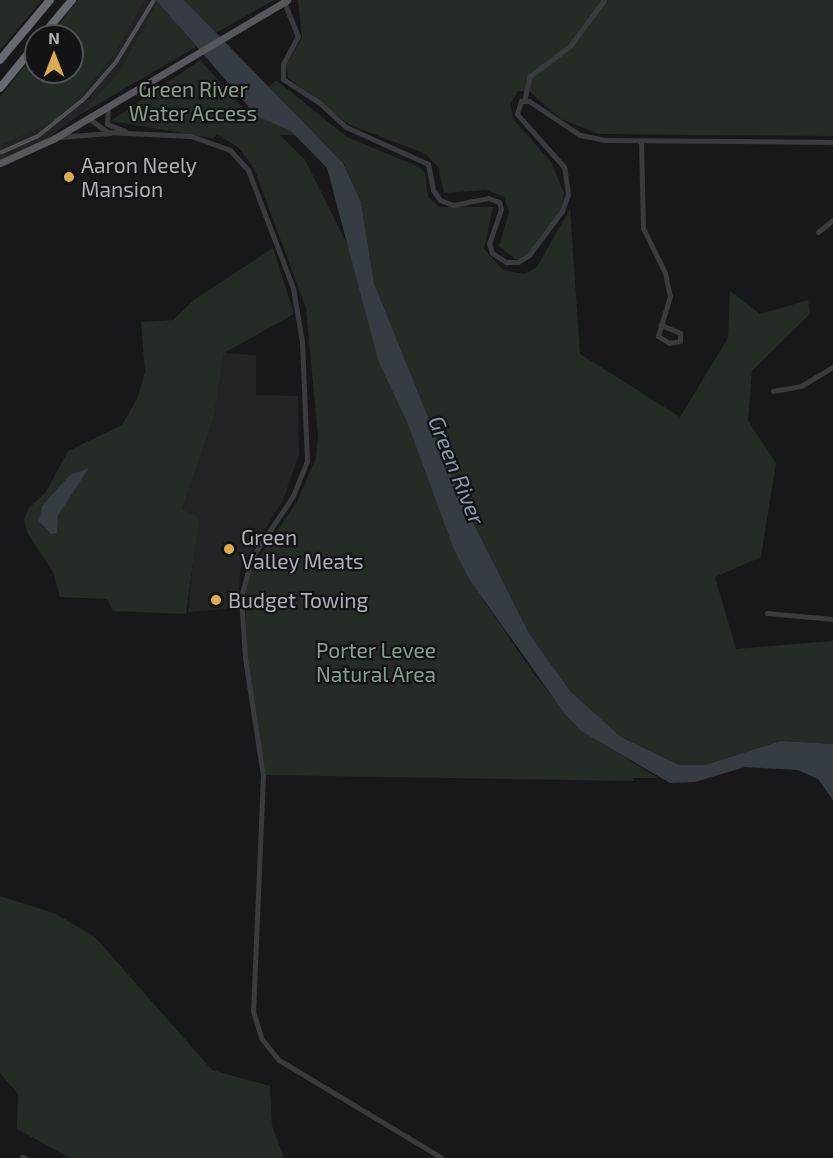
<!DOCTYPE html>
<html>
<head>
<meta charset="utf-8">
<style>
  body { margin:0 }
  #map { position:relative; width:833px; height:1158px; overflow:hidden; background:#18181a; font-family:"Exo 2",sans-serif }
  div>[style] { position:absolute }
  .built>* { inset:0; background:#242427 }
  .green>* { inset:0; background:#252c26 }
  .water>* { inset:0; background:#353d43 }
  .minor>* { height:5px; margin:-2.5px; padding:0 2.5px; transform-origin:2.5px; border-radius:2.5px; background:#3a3b3f }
  .major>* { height:7px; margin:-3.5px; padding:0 3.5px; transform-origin:3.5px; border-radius:3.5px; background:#56585d }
  .highway>* { height:8px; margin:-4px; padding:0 4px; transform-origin:4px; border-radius:4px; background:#66696f }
  .rail>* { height:4px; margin-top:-2px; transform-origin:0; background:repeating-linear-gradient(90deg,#131315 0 4.5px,#535559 0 9px); box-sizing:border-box; border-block:2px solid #535559 }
  .dots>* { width:16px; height:16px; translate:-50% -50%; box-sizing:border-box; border:3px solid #131315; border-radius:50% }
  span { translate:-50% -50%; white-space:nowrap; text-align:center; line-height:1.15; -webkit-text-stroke:4.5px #131315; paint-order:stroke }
  .park-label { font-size:21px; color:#86a188 }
  .poi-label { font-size:21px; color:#acb0b8 }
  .left { translate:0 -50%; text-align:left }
  .water-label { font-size:22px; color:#889cae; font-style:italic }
  .north { position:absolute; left:24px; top:24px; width:60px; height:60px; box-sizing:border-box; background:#131315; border:2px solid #505256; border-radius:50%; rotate:0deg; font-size:16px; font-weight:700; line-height:24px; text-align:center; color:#acb0b8 }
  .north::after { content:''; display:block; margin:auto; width:21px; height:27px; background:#dcad4e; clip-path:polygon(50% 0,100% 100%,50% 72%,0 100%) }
</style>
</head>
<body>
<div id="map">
  <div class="built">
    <i style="clip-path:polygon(145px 0,158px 1px,117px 75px,78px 116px,39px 145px,0 162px,0 146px,56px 120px,87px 89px,114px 55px)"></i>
    <i style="clip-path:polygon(224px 353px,256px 355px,256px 395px,298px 396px,299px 455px,283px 500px,240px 570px,239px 608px,188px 612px,193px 560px,182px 509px,214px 417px)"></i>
  </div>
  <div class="green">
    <i style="clip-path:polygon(0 0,42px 0,0 50px)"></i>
    <i style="clip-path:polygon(78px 0,145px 0,114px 55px,87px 89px,56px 120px,0 146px,0 97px,36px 52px,36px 72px,72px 72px,72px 36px,49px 36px)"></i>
    <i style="clip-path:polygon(184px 0,274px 0,214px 34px)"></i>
    <i style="clip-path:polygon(298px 0,833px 0,833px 136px,599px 134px,561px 119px,530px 92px,518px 91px,510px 104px,513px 119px,551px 162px,564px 193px,561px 210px,532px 250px,521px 260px,515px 259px,499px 246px,509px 212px,504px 197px,486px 190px,444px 193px,438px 167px,426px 154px,350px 125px,288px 78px,286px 66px,302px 38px)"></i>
    <i style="clip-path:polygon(158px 1px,196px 47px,78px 116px,117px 75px)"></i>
    <i style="clip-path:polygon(200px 60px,245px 110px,276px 80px,347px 137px,419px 167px,425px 173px,428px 197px,439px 207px,493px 207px,484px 249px,503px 270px,525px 274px,537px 267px,570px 209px,580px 354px,680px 417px,728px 338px,730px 291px,760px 314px,808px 300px,810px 314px,752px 371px,748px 421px,776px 463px,761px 557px,715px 577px,736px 649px,833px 641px,833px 744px,781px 741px,705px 765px,679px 765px,621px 737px,571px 692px,530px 635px,461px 499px,374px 283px,361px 202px,344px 164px,317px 136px,280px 135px,305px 160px,350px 250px,379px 363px,407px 422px,454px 550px,469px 579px,534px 674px,579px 729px,658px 778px,633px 778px,634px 781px,266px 775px,247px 655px,245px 596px,248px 573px,297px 502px,316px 458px,318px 437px,306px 308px,254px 168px,238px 147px,217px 134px,213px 138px,111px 121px)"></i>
    <i style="clip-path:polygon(273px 248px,294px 314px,224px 353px,214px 417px,182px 509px,199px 518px,186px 614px,113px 611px,107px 599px,60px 597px,53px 572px,27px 532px,24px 519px,29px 508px,46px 492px,68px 451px,122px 425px,137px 399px,145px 372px,141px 322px,173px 320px,194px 300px)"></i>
    <i style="clip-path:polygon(0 896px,56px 914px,95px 937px,212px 1070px,270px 1086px,272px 1126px,284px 1158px,70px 1158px,17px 1129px,18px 1094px,0 1073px)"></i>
  </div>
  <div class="water">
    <i style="clip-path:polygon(156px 0,184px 0,343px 163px,361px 202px,374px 283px,461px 499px,530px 635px,571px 692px,621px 737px,679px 765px,705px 765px,781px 741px,833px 744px,833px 800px,818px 779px,798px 770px,745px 767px,695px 782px,670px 783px,581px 731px,565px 714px,469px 579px,454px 550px,407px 422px,379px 363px,327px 168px,291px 131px,259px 117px,250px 108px)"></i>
    <i style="clip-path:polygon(89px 468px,58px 515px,57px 533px,51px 534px,39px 521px,42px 506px,70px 475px)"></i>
  </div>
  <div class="minor">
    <i style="left:284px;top:2px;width:37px;rotate:68deg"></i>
    <i style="left:298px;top:36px;width:32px;rotate:118deg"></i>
    <i style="left:283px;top:64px;width:15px;rotate:90deg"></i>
    <i style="left:283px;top:79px;width:45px;rotate:33.3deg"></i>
    <i style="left:321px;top:104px;width:34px;rotate:43deg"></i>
    <i style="left:346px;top:127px;width:90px;rotate:24.3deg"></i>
    <i style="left:428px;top:164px;width:26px;rotate:79deg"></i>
    <i style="left:433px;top:190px;width:12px;rotate:55deg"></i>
    <i style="left:440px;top:200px;width:14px;rotate:21deg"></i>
    <i style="left:453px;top:205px;width:36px;rotate:-11deg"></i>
    <i style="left:488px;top:198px;width:12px;rotate:20deg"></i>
    <i style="left:499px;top:202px;width:7px;rotate:74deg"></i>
    <i style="left:501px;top:209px;width:36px;rotate:109deg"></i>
    <i style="left:489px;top:243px;width:10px;rotate:73deg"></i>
    <i style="left:492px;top:253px;width:17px;rotate:33deg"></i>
    <i style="left:506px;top:262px;width:12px"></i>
    <i style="left:518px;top:262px;width:13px;rotate:-32deg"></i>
    <i style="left:529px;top:255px;width:55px;rotate:-53.1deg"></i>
    <i style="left:562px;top:211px;width:18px;rotate:-71deg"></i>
    <i style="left:568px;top:194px;width:27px;rotate:-98deg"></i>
    <i style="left:564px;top:167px;width:71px;rotate:-131.6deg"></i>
    <i style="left:517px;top:114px;width:14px;rotate:-73deg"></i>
    <i style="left:521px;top:101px;width:8px"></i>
    <i style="left:529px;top:101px;width:61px;rotate:33.7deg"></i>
    <i style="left:580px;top:135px;width:26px;rotate:11deg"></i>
    <i style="left:606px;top:140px;width:227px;rotate:0.5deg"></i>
    <i style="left:524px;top:101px;width:26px;rotate:-77deg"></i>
    <i style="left:530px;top:76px;width:50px;rotate:-36.9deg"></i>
    <i style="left:570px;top:46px;width:57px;rotate:-53.5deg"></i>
    <i style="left:108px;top:107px;width:17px;rotate:93deg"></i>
    <i style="left:107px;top:124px;width:19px;rotate:21deg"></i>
    <i style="left:88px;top:118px;width:24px;rotate:36deg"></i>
    <i style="left:107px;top:132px;width:84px;rotate:2.7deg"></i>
    <i style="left:191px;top:136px;width:41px;rotate:19.7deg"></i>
    <i style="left:230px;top:150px;width:27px;rotate:48deg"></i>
    <i style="left:248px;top:170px;width:126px;rotate:69.1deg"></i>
    <i style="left:293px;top:288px;width:55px;rotate:80.5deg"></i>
    <i style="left:302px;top:342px;width:119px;rotate:87.6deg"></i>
    <i style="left:307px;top:461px;width:38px;rotate:112deg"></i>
    <i style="left:293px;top:496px;width:73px;rotate:123.9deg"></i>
    <i style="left:252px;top:557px;width:41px;rotate:105.4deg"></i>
    <i style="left:241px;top:597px;width:61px;rotate:86.2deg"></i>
    <i style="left:245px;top:658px;width:118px;rotate:81.3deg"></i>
    <i style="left:263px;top:775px;width:236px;rotate:92.4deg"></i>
    <i style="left:253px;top:1011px;width:28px;rotate:73deg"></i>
    <i style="left:261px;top:1038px;width:28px;rotate:51deg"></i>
    <i style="left:279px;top:1060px;width:190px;rotate:31deg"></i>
    <i style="left:59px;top:137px;width:51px;rotate:-4.5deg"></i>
    <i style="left:641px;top:141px;width:87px;rotate:88.7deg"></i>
    <i style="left:643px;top:228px;width:50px;rotate:63.9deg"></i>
    <i style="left:665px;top:273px;width:24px;rotate:78deg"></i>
    <i style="left:670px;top:296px;width:42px;rotate:106.7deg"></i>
    <i style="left:658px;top:336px;width:13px;rotate:32deg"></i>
    <i style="left:669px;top:343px;width:11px;rotate:-10deg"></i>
    <i style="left:680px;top:341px;width:8px;rotate:-90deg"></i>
    <i style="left:680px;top:333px;width:21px;rotate:-157deg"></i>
    <i style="left:818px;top:232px;width:19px;rotate:-39deg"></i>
    <i style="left:773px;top:391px;width:28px;rotate:-10deg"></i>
    <i style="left:801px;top:386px;width:37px;rotate:-31deg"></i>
    <i style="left:767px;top:613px;width:66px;rotate:5.2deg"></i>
    <i style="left:22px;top:1157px;width:3px;rotate:18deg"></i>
  </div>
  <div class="major">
    <i style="left:0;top:163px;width:60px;rotate:-24.4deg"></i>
    <i style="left:55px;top:138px;width:270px;rotate:-30.7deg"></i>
  </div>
  <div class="highway">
    <i style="left:42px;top:36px;width:47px;rotate:-50.2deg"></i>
    <i style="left:0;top:60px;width:78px;rotate:-50.2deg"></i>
    <i style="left:0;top:88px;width:57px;rotate:-50.7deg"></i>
  </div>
  <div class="rail">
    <i style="left:0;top:153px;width:42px;rotate:-24.1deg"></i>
    <i style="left:38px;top:136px;width:59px;rotate:-38.8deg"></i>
    <i style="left:84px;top:99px;width:49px;rotate:-49.1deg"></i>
    <i style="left:116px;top:62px;width:73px;rotate:-58.5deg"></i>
  </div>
  <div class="dots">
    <i style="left:69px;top:177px;background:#dcad4e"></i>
    <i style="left:229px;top:549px;background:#dcad4e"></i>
    <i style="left:216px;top:600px;background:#dcad4e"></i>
  </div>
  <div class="park-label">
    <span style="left:193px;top:101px">Green River<br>Water Access</span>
    <span style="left:376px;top:662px">Porter Levee<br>Natural Area</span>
  </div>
  <div class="poi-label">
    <span class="left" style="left:81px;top:177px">Aaron Neely<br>Mansion</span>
    <span class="left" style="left:241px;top:549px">Green<br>Valley Meats</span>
    <span class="left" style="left:228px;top:600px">Budget Towing</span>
  </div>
  <div class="water-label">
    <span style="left:457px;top:470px;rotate:68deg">Green River</span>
  </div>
  <div class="north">N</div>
</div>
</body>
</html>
